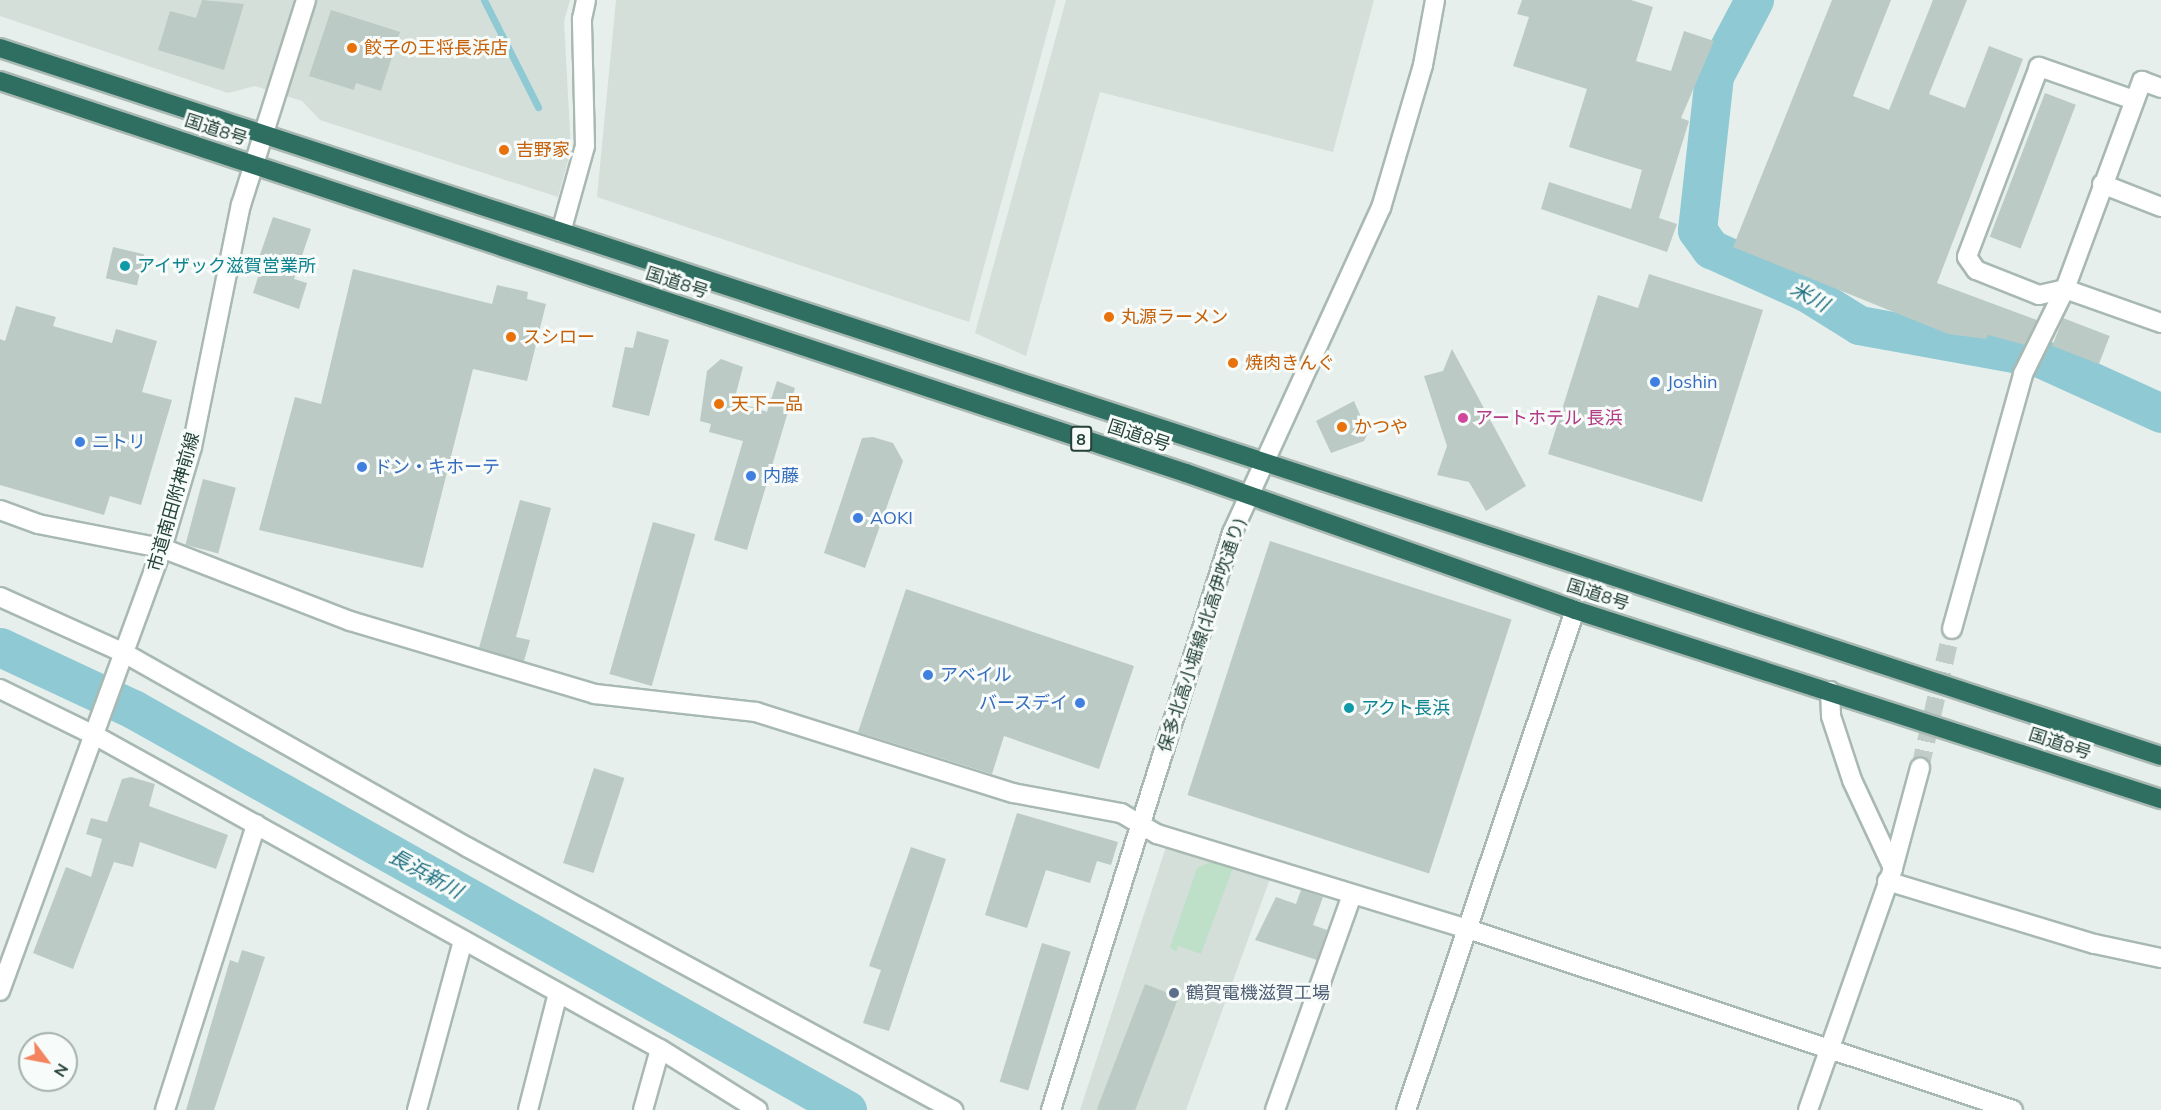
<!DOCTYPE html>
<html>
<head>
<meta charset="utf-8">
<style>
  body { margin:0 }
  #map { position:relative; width:2161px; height:1110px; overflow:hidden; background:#e6efeb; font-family:Mulish,"Noto Sans JP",sans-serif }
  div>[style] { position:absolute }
  .built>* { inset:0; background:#d4dfda }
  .green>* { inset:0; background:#bfe0c8 }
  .stream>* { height:7px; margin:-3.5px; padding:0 3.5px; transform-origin:3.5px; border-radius:3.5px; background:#8ec9d4 }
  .river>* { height:39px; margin:-19.5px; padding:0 19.5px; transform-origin:19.5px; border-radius:19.5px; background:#8ec9d4 }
  .building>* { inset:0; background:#bbcac4; transform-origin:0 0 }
  .minor-tunnel>* { height:18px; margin-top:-9px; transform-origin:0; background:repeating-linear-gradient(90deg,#bfccc8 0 18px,transparent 0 27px) }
  .roads { filter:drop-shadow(2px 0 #a8b8b2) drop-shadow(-2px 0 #a8b8b2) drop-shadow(0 2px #a8b8b2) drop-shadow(0 -2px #a8b8b2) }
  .minor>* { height:18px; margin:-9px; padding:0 9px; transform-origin:9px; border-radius:9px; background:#fff }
  .highway>* { height:18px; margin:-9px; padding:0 9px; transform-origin:9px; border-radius:9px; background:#2f6f62 }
  .dots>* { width:16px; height:16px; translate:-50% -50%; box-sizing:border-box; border:3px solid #f7fbf9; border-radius:50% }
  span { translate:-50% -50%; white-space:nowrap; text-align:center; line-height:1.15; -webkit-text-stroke:6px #f7fbf9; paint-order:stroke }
  .shield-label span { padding:2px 4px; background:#f7fbf9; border:2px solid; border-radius:4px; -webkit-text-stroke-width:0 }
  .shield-label { font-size:16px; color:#24423a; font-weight:700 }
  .food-label { font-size:18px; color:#c56008 }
  .left { translate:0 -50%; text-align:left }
  .street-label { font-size:18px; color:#24423a }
  .culture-label { font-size:18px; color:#0d838f }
  .shop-label { font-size:18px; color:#366cbe }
  .right { translate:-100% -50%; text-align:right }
  .hotel-label { font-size:18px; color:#b23c85 }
  .service-label { font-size:18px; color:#4e5e75 }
  .water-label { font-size:20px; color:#1c6f80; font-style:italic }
  .north { position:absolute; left:18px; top:1032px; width:60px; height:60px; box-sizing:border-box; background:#f7fbf9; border:2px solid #a3b1ad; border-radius:50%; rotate:122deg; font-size:16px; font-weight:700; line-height:24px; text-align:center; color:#24423a }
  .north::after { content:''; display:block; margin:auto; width:21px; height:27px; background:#f4845f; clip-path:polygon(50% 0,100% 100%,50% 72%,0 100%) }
</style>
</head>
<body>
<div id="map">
  <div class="built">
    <i style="clip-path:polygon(0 0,570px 0,564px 21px,571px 150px,558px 197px,320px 120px,302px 101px,255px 86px,228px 93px,0 16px)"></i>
    <i style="clip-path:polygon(616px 0,1056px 0,969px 322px,597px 197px)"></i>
    <i style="clip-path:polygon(1066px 0,1374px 0,1333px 152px,1100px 92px,1026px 356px,975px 333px)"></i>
    <i style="clip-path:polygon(1167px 844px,1271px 876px,1186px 1110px,1080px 1110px)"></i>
  </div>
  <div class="green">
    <i style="clip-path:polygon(1213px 861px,1233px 868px,1201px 954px,1178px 946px,1176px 952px,1170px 947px,1197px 868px)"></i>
  </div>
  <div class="stream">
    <i style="left:484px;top:0;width:120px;rotate:63.2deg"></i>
  </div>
  <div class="river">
    <i style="left:1754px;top:0;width:86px;rotate:117.8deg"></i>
    <i style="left:1714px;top:76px;width:155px;rotate:96.3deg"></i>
    <i style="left:1697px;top:230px;width:24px;rotate:54deg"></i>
    <i style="left:1711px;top:249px;width:104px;rotate:24.4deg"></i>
    <i style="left:1806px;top:292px;width:62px;rotate:31.9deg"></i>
    <i style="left:1859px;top:325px;width:184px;rotate:10.3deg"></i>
    <i style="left:2040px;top:358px;width:133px;rotate:24.4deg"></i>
    <i style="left:0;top:647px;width:147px;rotate:25deg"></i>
    <i style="left:133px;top:709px;width:819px;rotate:29.32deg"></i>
  </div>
  <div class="building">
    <i style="clip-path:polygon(202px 0,244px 4px,224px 70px,158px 50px,170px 11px,196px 18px)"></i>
    <i style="clip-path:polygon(1522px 0,1631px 0,1653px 7px,1636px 61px,1671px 71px,1684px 31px,1714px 41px,1681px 118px,1689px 121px,1659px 218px,1677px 224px,1667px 252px,1541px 209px,1549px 182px,1631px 209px,1642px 170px,1569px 147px,1587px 89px,1513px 66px,1529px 17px,1517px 14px)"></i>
    <i style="clip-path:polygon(1832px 0,1891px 0,1853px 96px,1889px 110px,1933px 0,1967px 0,1929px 94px,1965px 108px,1989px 46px,2023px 59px,1937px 283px,2037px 320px,2025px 345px,1988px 335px,1986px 339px,1948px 334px,1733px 247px)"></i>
    <i style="clip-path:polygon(331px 10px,400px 32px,381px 91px,356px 83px,354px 90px,309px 76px)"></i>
    <i style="left:2045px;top:93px;width:33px;height:154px;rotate:21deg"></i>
    <i style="clip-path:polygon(273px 217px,311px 229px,294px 279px,307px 283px,299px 309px,253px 293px,259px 274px,254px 272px)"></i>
    <i style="left:113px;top:247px;width:32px;height:32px;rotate:13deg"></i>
    <i style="clip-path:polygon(353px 269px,492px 304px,497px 285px,528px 292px,527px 299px,546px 304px,527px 381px,473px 369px,423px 568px,259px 530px,295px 397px,321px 404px)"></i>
    <i style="clip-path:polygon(1649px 274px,1763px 310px,1702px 502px,1548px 454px,1598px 295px,1638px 308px)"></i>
    <i style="clip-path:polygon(16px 306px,56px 317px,53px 326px,112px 343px,116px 329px,157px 341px,142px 392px,172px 400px,141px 505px,110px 496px,104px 515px,0 485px,0 339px,5px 341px)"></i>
    <i style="left:2063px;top:318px;width:50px;height:30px;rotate:21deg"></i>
    <i style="clip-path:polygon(637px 331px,669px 340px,649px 416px,612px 407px,625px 347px,633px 348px)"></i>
    <i style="clip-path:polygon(1452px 349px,1526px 486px,1486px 511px,1469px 482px,1437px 475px,1447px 446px,1424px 376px,1443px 371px)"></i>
    <i style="clip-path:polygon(721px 359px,743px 367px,734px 401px,767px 412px,777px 381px,795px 388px,747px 550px,714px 540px,743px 441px,709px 432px,711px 424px,700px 421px,707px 371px)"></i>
    <i style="clip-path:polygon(1354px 401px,1368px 433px,1364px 441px,1331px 453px,1316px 421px)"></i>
    <i style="clip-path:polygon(873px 437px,893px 443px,903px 461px,865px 568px,824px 553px,862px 438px)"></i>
    <i style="left:203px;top:479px;width:34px;height:68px;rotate:15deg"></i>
    <i style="clip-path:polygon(520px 500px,551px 508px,516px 637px,530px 640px,524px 661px,479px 648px)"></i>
    <i style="left:653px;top:522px;width:44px;height:158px;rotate:16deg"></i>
    <i style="left:1270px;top:541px;width:254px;height:267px;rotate:18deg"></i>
    <i style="clip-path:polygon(906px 589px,1134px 666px,1099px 769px,1004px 736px,992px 774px,858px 732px)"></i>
    <i style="left:594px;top:768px;width:32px;height:100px;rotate:18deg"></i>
    <i style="clip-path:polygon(131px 777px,155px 784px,149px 806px,228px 835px,216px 869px,140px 842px,133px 867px,114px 862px,73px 969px,33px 953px,66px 867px,91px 877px,102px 839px,86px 834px,91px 818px,107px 822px,122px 779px)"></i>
    <i style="clip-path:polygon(1017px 813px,1118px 842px,1111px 865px,1097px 861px,1090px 883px,1046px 870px,1027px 928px,985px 915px)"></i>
    <i style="clip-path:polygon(911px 847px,946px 859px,889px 1031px,863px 1023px,881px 970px,869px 966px)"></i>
    <i style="clip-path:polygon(1301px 890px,1323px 897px,1313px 925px,1327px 930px,1317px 960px,1255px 940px,1276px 897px,1296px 904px)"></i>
    <i style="left:1042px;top:943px;width:30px;height:145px;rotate:17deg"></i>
    <i style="clip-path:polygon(242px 950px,265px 957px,214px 1110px,186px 1110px,230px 960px,238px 963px)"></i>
    <i style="left:1145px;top:984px;width:36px;height:134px;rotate:21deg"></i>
  </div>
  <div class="minor-tunnel">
    <i style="left:1920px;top:768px;width:143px;rotate:-77deg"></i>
  </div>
  <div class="roads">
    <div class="minor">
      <i style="left:2134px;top:100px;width:101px;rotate:-160.8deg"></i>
      <i style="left:2039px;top:67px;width:203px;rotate:110.8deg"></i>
      <i style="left:1967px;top:257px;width:16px;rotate:55deg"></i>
      <i style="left:1976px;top:270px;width:68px;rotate:21.6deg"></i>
      <i style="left:2039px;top:295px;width:27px;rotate:-13deg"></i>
      <i style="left:2065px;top:289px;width:102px;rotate:19.5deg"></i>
      <i style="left:2102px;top:184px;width:63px;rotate:21.3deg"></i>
      <i style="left:561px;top:232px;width:89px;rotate:-74.4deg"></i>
      <i style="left:585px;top:146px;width:127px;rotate:-91.4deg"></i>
      <i style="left:582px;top:19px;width:19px;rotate:-78deg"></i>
      <i style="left:0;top:510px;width:40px;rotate:20.2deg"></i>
      <i style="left:38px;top:524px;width:126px;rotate:11deg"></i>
      <i style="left:162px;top:548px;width:202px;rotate:21.2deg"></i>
      <i style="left:350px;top:621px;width:256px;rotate:16.6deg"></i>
      <i style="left:595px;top:694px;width:162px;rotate:6.4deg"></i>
      <i style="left:756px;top:712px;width:269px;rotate:17.5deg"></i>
      <i style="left:1013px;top:793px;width:110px;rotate:10.5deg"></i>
      <i style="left:1121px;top:813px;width:42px;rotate:30.3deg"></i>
      <i style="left:1157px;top:834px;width:328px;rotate:17deg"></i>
      <i style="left:1471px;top:930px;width:571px;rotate:18.37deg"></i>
      <i style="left:0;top:597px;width:138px;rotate:24.3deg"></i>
      <i style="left:126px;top:654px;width:392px;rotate:29.5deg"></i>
      <i style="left:467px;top:847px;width:553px;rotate:28.42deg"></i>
      <i style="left:1952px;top:629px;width:265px;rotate:-74.4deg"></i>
      <i style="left:2023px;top:374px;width:95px;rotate:-63.7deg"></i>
      <i style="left:2065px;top:289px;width:222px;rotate:-69.7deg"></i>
      <i style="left:2142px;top:81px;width:20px;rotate:20deg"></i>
      <i style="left:0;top:689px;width:107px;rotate:26.1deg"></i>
      <i style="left:96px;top:736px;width:645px;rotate:29.03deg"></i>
      <i style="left:660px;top:1049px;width:115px;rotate:31.9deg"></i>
      <i style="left:1893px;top:868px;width:104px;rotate:-74.9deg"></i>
      <i style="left:1887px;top:881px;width:217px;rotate:16.9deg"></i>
      <i style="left:2095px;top:944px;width:67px;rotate:12deg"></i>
      <i style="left:0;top:991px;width:472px;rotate:-69.9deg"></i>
      <i style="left:162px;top:548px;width:105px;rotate:-73.5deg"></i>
      <i style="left:192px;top:447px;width:247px;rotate:-78.6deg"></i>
      <i style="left:241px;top:205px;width:215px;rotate:-72.4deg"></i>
      <i style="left:165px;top:1110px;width:300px;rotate:-72.3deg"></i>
      <i style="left:417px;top:1110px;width:175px;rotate:-74.8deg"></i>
      <i style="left:528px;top:1110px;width:121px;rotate:-75.6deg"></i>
      <i style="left:643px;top:1110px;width:63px;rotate:-74.4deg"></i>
      <i style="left:1051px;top:1110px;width:605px;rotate:-72.58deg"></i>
      <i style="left:1232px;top:533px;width:358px;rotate:-65.4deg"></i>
      <i style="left:1381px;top:208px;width:149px;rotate:-73.6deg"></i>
      <i style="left:1423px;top:65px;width:66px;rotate:-79.5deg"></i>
      <i style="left:1275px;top:1110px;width:228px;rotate:-70.3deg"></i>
      <i style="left:1406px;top:1110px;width:528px;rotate:-71.32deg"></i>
      <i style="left:1808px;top:1110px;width:256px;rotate:-70.6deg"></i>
      <i style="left:1893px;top:868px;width:97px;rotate:-115deg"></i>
      <i style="left:1852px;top:780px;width:67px;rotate:-108.2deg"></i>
      <i style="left:1831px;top:716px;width:25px;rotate:-92deg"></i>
    </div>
    <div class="highway">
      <i style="left:0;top:48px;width:2274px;rotate:18.14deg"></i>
      <i style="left:0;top:81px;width:1249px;rotate:18.29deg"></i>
      <i style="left:1186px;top:473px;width:412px;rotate:19.4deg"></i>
      <i style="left:1575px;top:610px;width:616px;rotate:17.88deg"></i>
    </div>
  </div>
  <div class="dots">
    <i style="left:352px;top:48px;background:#e8710a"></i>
    <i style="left:504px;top:150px;background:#e8710a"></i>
    <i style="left:125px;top:266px;background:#0f9aa8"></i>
    <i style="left:1109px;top:317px;background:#e8710a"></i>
    <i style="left:511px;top:337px;background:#e8710a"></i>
    <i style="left:1233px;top:363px;background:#e8710a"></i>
    <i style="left:1655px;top:382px;background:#3f7fe0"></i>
    <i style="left:719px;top:404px;background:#e8710a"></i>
    <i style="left:1463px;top:418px;background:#d1479c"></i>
    <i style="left:1342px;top:427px;background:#e8710a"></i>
    <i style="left:80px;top:442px;background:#3f7fe0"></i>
    <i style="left:362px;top:467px;background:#3f7fe0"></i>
    <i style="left:751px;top:476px;background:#3f7fe0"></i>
    <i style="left:858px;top:518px;background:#3f7fe0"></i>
    <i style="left:928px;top:675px;background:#3f7fe0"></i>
    <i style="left:1080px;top:703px;background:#3f7fe0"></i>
    <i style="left:1349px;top:708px;background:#0f9aa8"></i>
    <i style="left:1174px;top:993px;background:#5c6f8a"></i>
  </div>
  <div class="shield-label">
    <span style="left:1081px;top:439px">8</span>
  </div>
  <div class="food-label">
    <span class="left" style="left:364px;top:48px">餃子の王将長浜店</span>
    <span class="left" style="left:516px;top:150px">吉野家</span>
    <span class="left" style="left:1121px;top:317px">丸源ラーメン</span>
    <span class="left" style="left:523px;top:337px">スシロー</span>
    <span class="left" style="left:1245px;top:363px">焼肉きんぐ</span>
    <span class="left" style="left:731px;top:404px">天下一品</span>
    <span class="left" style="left:1354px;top:427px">かつや</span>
  </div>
  <div class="street-label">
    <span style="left:216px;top:130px;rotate:18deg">国道8号</span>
    <span style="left:677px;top:283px;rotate:18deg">国道8号</span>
    <span style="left:1139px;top:436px;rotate:18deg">国道8号</span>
    <span style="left:174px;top:502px;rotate:-74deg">市道南田附神前線</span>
    <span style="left:1598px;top:595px;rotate:18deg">国道8号</span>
    <span style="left:1202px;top:635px;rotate:-72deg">保多北高小堀線(北高伊吹通り)</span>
    <span style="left:2060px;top:744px;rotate:18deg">国道8号</span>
  </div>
  <div class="culture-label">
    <span class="left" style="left:137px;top:266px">アイザック滋賀営業所</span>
    <span class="left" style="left:1361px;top:708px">アクト長浜</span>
  </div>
  <div class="shop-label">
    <span class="left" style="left:1667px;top:382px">Joshin</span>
    <span class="left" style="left:92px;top:442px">ニトリ</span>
    <span class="left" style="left:374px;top:467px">ドン・キホーテ</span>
    <span class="left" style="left:763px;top:476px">内藤</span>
    <span class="left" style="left:870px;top:518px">AOKI</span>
    <span class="left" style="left:940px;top:675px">アベイル</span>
    <span class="right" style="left:1068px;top:703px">バースデイ</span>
  </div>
  <div class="hotel-label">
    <span class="left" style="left:1475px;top:418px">アートホテル 長浜</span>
  </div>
  <div class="service-label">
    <span class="left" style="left:1186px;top:993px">鶴賀電機滋賀工場</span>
  </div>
  <div class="water-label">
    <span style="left:1810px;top:296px;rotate:29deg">米川</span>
    <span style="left:426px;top:873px;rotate:29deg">長浜新川</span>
  </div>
  <div class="north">N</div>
</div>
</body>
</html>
